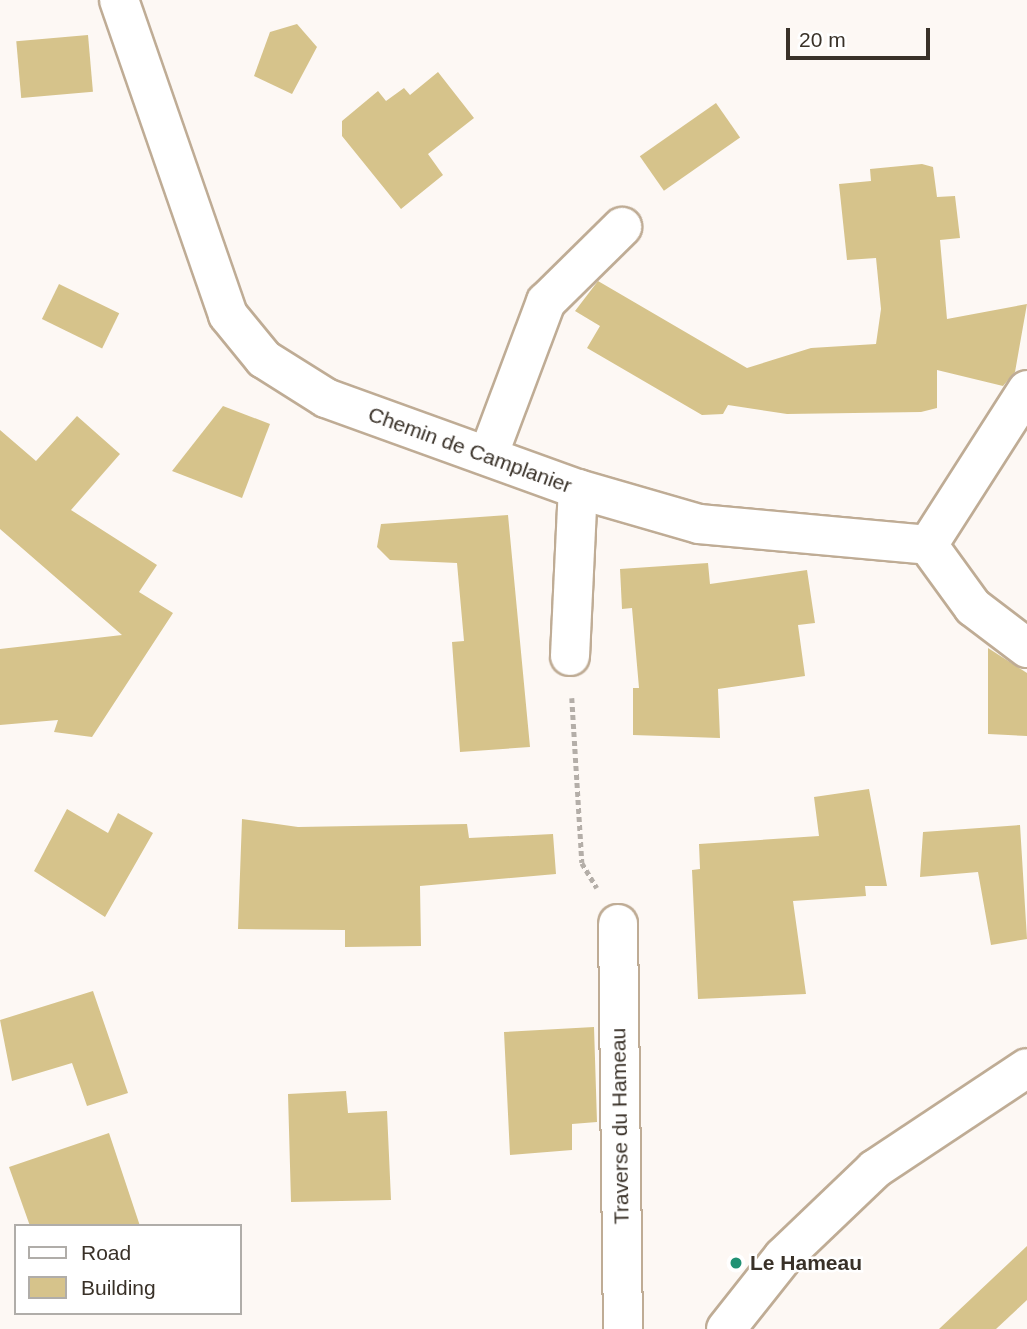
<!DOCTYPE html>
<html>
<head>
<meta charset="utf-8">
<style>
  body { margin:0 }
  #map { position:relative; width:1027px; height:1329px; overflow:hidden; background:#fdf8f4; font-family:Arial,sans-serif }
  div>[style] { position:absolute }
  .building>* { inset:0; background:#d6c38b; transform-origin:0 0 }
  .path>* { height:4.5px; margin-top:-2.25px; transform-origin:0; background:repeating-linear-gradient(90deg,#b4aea8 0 5px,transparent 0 8.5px) }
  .roads { filter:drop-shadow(2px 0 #bfac95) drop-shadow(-2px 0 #bfac95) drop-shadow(0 2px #bfac95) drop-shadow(0 -2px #bfac95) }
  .street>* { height:38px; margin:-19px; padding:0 19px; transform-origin:19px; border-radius:19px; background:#fff }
  .dots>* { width:19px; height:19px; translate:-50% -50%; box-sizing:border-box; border:4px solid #fff; border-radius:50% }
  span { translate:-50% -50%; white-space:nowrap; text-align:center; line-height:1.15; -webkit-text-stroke:5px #fff; paint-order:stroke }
  .street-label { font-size:21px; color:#393128 }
  .poi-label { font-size:21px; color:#393128; font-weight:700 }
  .left { translate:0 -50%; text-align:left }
  .legend { position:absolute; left:14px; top:1224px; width:228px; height:91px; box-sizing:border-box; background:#fff; border:2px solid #b0ada9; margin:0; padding:9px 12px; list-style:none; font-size:21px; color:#393128 }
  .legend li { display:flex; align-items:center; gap:14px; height:35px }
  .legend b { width:35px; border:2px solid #b0ada9 }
  .scale { position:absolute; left:786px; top:28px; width:144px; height:32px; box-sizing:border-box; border:4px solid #393128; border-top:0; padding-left:9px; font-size:21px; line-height:24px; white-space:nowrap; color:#393128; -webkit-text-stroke:5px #fff; paint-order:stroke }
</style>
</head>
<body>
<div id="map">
  <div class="building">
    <i style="clip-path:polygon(297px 24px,317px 47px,292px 94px,254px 76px,270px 32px)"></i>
    <i style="left:88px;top:35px;width:57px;height:72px;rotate:85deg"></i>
    <i style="clip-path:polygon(438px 72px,474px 118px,428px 154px,443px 175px,401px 209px,342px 136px,342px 121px,378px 91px,386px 101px,404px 88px,410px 95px)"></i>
    <i style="left:716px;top:103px;width:42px;height:93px;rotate:55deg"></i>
    <i style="clip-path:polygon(922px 164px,933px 167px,937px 197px,955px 196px,960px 238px,940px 240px,947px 319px,1027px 304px,1015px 372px,1003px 386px,937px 370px,937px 408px,921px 412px,787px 414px,728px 405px,723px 414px,702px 415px,587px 348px,600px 326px,575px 311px,598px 281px,747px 368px,811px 348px,876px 344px,881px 309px,876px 258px,847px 260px,839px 184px,871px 181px,870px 169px)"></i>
    <i style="left:59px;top:284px;width:67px;height:39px;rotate:26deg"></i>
    <i style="clip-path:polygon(223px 406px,270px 424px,242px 498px,172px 471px)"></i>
    <i style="clip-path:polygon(77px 416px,120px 454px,71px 510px,157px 565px,139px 592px,173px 613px,92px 737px,54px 732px,58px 720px,0 725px,0 649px,122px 635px,0 529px,0 430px,36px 461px)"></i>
    <i style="clip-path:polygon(508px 515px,530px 747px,460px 752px,452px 642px,464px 641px,457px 563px,390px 560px,377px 547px,381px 524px)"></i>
    <i style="clip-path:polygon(708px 563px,710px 584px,807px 570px,815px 623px,798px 625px,805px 676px,718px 689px,720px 738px,633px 735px,633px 688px,639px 688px,632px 608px,622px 609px,620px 569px)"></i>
    <i style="clip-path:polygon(988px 648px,1027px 673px,1027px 736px,988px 734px)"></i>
    <i style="clip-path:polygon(869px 789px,887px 886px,865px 886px,866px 896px,793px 901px,806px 994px,698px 999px,692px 870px,700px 869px,699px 844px,819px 836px,814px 797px)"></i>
    <i style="clip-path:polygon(67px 809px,108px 833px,118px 813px,153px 833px,105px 917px,34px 871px)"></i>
    <i style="clip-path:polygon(242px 819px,298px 827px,467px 824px,469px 838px,553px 834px,556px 874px,420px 886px,421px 946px,345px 947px,345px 930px,238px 929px)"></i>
    <i style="clip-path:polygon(1020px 825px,1027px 939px,991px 945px,978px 872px,920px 877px,923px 832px)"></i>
    <i style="clip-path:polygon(93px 991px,128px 1093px,87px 1106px,72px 1063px,12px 1081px,0 1020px)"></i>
    <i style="clip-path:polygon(594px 1027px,597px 1122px,572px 1124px,572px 1150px,510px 1155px,504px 1032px)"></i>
    <i style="clip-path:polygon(346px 1091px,348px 1113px,387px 1111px,391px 1200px,291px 1202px,288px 1094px)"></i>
    <i style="clip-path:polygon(109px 1133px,140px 1226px,30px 1226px,9px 1167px)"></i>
    <i style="clip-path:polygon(1027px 1246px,1027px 1300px,996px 1329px,939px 1329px)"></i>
  </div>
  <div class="path">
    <i style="left:572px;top:698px;width:165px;rotate:86.5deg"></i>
    <i style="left:582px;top:863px;width:29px;rotate:59deg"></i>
  </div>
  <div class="roads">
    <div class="street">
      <i style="left:119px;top:0;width:333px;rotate:70.9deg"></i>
      <i style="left:228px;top:315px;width:57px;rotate:50.7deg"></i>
      <i style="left:264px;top:359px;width:73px;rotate:32.2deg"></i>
      <i style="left:326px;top:398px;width:268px;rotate:19.9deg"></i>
      <i style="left:578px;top:489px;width:126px;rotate:16.1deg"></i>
      <i style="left:699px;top:524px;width:230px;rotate:5.2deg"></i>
      <i style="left:928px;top:545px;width:77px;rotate:54deg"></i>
      <i style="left:973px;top:607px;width:68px;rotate:37.2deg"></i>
      <i style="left:488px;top:456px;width:165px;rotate:-69.4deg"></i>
      <i style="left:546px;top:302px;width:107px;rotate:-44.6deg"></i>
      <i style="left:928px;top:545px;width:184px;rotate:-57.4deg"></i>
      <i style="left:570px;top:656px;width:167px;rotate:-87.3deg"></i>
      <i style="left:618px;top:924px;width:405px;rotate:89.3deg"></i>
      <i style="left:726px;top:1329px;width:92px;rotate:-51.6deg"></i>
      <i style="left:783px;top:1257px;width:127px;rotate:-43.7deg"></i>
      <i style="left:875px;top:1169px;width:182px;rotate:-33.6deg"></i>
    </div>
  </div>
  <div class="dots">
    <i style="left:736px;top:1263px;background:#209173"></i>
  </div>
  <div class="street-label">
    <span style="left:470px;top:450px;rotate:20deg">Chemin de Camplanier</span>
    <span style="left:620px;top:1126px;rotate:-91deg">Traverse du Hameau</span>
  </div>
  <div class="poi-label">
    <span class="left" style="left:750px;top:1263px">Le Hameau</span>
  </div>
  <ul class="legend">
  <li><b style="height:9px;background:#fff"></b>Road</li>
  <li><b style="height:19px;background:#d6c38b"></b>Building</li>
  </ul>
  <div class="scale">20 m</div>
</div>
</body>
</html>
